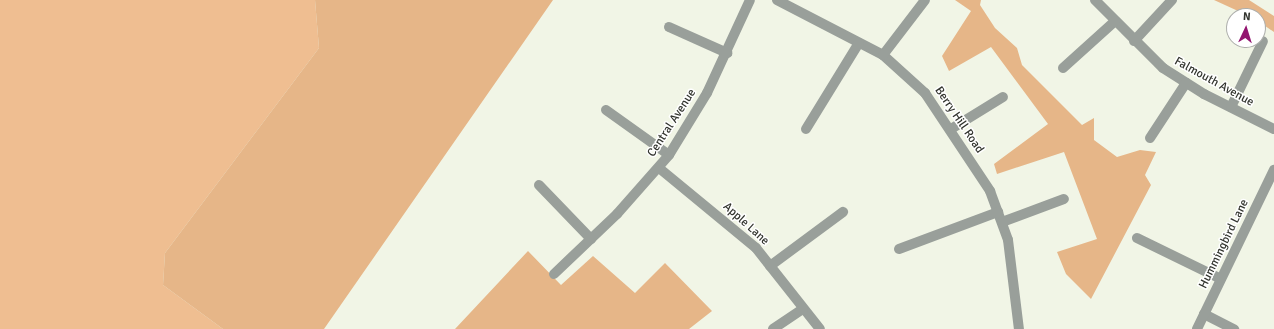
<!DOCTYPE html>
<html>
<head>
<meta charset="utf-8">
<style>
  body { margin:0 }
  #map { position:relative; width:1274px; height:329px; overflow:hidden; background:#f1f5e6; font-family:Signika,sans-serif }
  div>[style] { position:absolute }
  .green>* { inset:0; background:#efbe91 }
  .forest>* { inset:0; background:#e6b688 }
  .minor>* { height:10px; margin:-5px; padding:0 5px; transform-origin:5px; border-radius:5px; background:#999f9a }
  span { translate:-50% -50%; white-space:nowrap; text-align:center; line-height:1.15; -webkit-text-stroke:3px #fff; paint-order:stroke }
  .street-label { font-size:12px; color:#32342e }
  .north { position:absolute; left:1226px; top:8px; width:40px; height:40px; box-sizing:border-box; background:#fff; border:1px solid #adaeab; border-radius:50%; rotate:4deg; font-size:11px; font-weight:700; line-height:16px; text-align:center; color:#32342e }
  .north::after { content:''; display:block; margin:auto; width:14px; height:18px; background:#931570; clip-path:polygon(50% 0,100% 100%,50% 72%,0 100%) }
</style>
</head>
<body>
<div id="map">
  <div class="green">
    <i style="clip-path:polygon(0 0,315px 0,319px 48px,165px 253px,163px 285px,223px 329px,0 329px)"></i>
  </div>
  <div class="forest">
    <i style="clip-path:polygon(315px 0,553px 0,324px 329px,223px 329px,163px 285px,165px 253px,319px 48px)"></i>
    <i style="clip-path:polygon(955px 0,981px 0,980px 5px,995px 28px,1017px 48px,1022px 65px,1082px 125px,1094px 118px,1094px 140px,1117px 157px,1140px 150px,1156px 152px,1145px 175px,1151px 185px,1091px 299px,1066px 274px,1057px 252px,1097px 239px,1064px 152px,997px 174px,994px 164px,1048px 124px,991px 47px,949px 71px,942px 56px,971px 11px)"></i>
    <i style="clip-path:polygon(1214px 0,1249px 0,1274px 16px,1274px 32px,1258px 21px,1258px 16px,1249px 16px)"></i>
    <i style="clip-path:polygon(528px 251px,561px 285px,593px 256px,635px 293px,665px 263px,712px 311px,689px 329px,455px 329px)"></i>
  </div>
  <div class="minor">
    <i style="left:777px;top:0;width:119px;rotate:27.4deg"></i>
    <i style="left:883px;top:55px;width:57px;rotate:42.1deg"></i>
    <i style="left:925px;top:93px;width:118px;rotate:56.4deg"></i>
    <i style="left:990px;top:191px;width:52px;rotate:69.8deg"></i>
    <i style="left:1008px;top:240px;width:90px;rotate:83deg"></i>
    <i style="left:1095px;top:0;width:96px;rotate:45deg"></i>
    <i style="left:1163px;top:68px;width:49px;rotate:32.4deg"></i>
    <i style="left:1204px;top:94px;width:78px;rotate:26.6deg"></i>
    <i style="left:669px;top:27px;width:64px;rotate:24.1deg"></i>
    <i style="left:1134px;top:41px;width:56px;rotate:-47.2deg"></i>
    <i style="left:883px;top:55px;width:69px;rotate:-52.6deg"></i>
    <i style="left:1063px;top:68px;width:69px;rotate:-42deg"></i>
    <i style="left:1231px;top:107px;width:73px;rotate:-64.1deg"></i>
    <i style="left:606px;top:110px;width:77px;rotate:35.5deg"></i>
    <i style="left:806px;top:129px;width:101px;rotate:-58.4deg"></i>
    <i style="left:951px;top:129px;width:61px;rotate:-31.6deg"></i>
    <i style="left:1150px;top:138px;width:66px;rotate:-56.8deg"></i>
    <i style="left:659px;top:168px;width:126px;rotate:39.5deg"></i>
    <i style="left:756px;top:248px;width:103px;rotate:51.7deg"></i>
    <i style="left:539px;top:185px;width:75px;rotate:46.1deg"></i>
    <i style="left:1002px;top:222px;width:66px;rotate:-20.4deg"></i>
    <i style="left:1137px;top:238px;width:93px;rotate:26deg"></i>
    <i style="left:899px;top:249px;width:106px;rotate:-20.5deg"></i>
    <i style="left:770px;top:266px;width:91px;rotate:-36.5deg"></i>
    <i style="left:554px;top:274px;width:87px;rotate:-43.6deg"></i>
    <i style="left:617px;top:214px;width:79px;rotate:-48.6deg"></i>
    <i style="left:669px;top:155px;width:73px;rotate:-58.5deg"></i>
    <i style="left:707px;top:93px;width:102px;rotate:-65.2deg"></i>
    <i style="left:1204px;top:314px;width:34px;rotate:27deg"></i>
    <i style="left:773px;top:329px;width:36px;rotate:-34deg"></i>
    <i style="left:1197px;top:329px;width:177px;rotate:-64.2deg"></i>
  </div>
  <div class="street-label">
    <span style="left:1214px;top:82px;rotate:29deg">Falmouth Avenue</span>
    <span style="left:959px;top:120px;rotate:56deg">Berry Hill Road</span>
    <span style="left:672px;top:123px;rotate:-57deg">Central Avenue</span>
    <span style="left:746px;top:224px;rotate:42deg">Apple Lane</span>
    <span style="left:1224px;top:244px;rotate:-64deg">Hummingbird Lane</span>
  </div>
  <div class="north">N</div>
</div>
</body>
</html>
